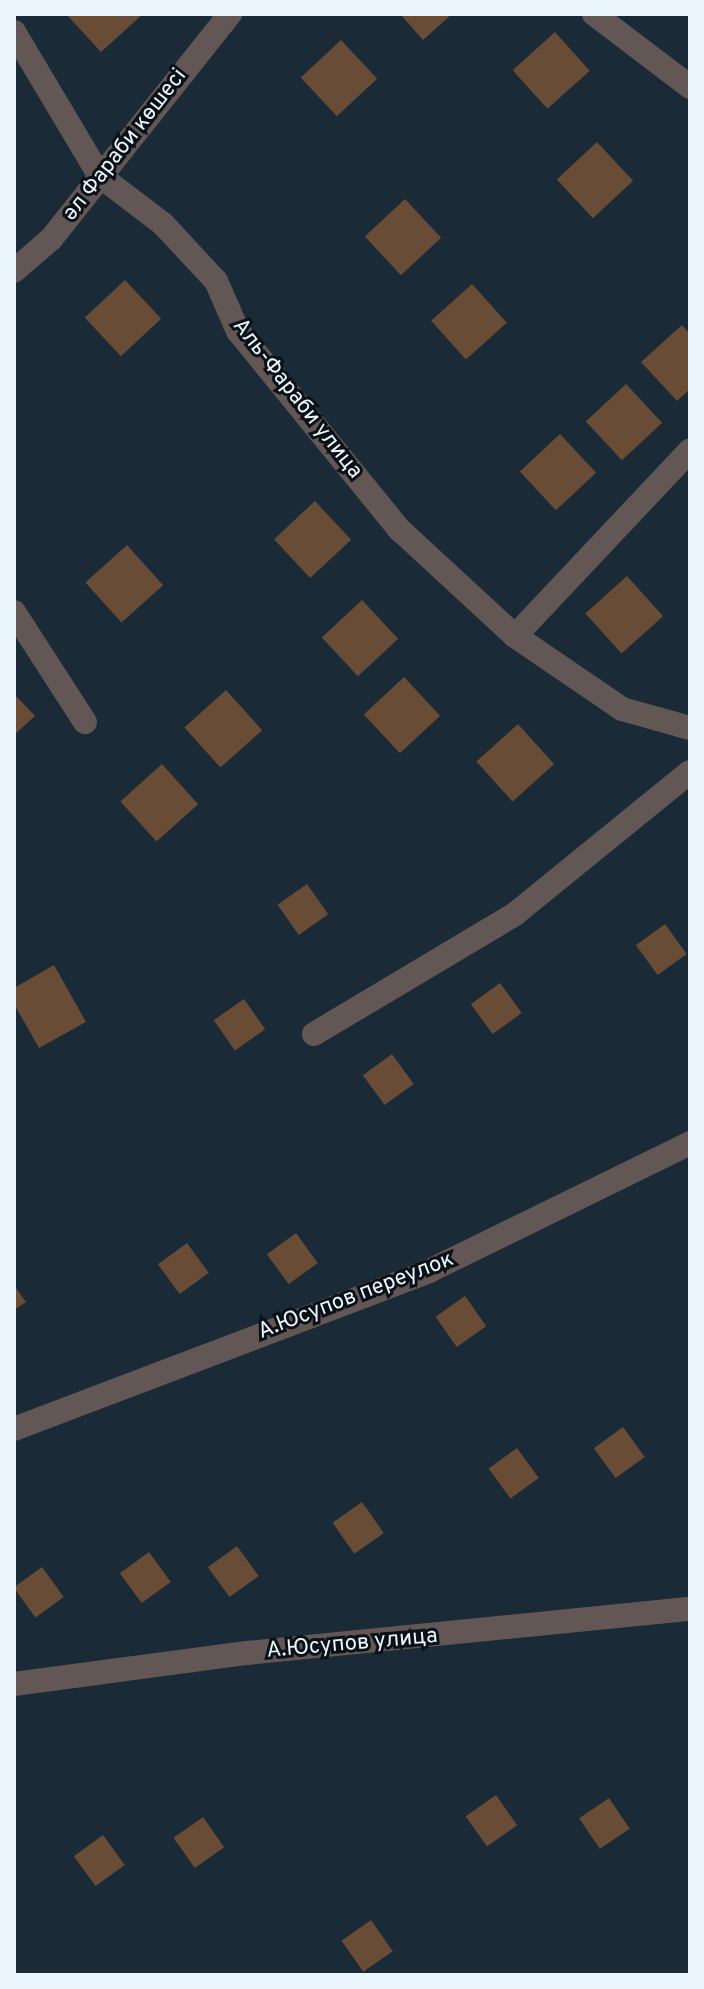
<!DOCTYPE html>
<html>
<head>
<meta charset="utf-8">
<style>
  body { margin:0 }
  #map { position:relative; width:704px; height:1989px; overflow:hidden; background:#1a2a37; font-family:Overpass,sans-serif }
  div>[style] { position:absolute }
  .building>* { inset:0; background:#684c36; transform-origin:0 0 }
  .minor>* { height:24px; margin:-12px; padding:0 12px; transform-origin:12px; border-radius:12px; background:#625755 }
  span { translate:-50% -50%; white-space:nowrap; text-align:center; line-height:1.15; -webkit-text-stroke:6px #0a1117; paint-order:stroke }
  .street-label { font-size:22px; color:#ebf6ff }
  .frame { position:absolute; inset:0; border:16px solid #ebf6ff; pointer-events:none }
</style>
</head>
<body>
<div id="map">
  <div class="building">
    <i style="clip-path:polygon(66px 14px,143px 14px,101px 52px)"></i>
    <i style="clip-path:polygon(400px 14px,452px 14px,423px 40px)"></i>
    <i style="left:555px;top:32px;width:52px;height:57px;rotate:48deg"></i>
    <i style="left:341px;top:40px;width:53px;height:55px;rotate:47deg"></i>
    <i style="left:597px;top:142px;width:53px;height:55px;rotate:47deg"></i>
    <i style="left:405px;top:199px;width:53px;height:55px;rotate:47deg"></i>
    <i style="left:125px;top:280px;width:53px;height:55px;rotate:47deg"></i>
    <i style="left:472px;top:284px;width:52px;height:55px;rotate:48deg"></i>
    <i style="clip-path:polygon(682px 325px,690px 334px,690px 389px,677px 401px,641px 362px)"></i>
    <i style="left:626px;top:384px;width:53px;height:55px;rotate:47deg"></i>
    <i style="left:560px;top:434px;width:53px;height:55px;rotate:47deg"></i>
    <i style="left:315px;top:501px;width:53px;height:56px;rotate:47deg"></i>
    <i style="left:127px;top:545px;width:54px;height:56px;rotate:48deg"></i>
    <i style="left:627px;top:576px;width:54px;height:56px;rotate:48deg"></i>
    <i style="left:362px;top:600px;width:53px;height:55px;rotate:47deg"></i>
    <i style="left:404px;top:677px;width:53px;height:55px;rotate:47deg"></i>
    <i style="left:226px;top:690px;width:54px;height:56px;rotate:48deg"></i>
    <i style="clip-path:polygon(14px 694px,35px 716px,14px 735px)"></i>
    <i style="left:518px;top:724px;width:54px;height:56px;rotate:48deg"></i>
    <i style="left:162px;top:764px;width:54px;height:56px;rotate:48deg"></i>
    <i style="left:307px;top:884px;width:37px;height:36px;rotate:55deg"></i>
    <i style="left:665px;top:924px;width:37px;height:36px;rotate:54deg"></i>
    <i style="clip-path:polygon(54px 965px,86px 1022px,39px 1048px,14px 1004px,14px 988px)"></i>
    <i style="left:500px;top:983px;width:37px;height:36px;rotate:54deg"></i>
    <i style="left:244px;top:999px;width:37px;height:37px;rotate:55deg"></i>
    <i style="left:392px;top:1054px;width:37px;height:36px;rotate:54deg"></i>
    <i style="left:296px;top:1233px;width:37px;height:36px;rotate:54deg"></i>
    <i style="left:187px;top:1243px;width:37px;height:36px;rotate:54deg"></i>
    <i style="clip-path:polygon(14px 1285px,26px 1302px,14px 1310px)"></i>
    <i style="left:465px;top:1296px;width:37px;height:36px;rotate:55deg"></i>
    <i style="left:623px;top:1427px;width:37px;height:36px;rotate:54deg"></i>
    <i style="left:517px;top:1448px;width:37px;height:35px;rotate:54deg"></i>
    <i style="left:362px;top:1502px;width:38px;height:36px;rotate:55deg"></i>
    <i style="left:237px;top:1546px;width:37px;height:36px;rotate:54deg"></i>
    <i style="left:149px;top:1552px;width:37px;height:36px;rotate:54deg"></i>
    <i style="left:42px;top:1567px;width:37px;height:35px;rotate:54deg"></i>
    <i style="left:496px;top:1795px;width:37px;height:37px;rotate:55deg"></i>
    <i style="left:609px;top:1798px;width:37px;height:36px;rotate:56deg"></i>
    <i style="left:203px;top:1817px;width:37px;height:36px;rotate:55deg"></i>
    <i style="left:103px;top:1835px;width:37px;height:36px;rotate:54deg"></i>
    <i style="left:371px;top:1920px;width:38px;height:36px;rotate:55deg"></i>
  </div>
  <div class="minor">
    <i style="left:594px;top:14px;width:121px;rotate:37.2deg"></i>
    <i style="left:14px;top:32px;width:168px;rotate:59.2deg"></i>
    <i style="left:100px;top:176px;width:79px;rotate:37.3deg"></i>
    <i style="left:163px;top:224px;width:78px;rotate:47.1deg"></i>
    <i style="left:216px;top:281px;width:55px;rotate:66.3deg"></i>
    <i style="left:238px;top:331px;width:257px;rotate:50.9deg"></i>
    <i style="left:400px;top:530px;width:156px;rotate:42.7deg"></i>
    <i style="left:515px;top:636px;width:130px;rotate:34.3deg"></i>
    <i style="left:622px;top:709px;width:71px;rotate:15.6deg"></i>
    <i style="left:14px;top:271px;width:49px;rotate:-40.9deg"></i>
    <i style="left:51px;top:239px;width:288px;rotate:-51.5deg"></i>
    <i style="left:14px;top:612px;width:131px;rotate:57.2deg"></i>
    <i style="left:515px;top:636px;width:255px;rotate:-46.7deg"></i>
    <i style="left:314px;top:1034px;width:234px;rotate:-30.8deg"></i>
    <i style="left:515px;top:914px;width:225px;rotate:-39.1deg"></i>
    <i style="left:14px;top:1429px;width:444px;rotate:-20.8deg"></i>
    <i style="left:429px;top:1271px;width:291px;rotate:-26.1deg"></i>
    <i style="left:14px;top:1684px;width:235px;rotate:-7.6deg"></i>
    <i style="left:247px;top:1653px;width:445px;rotate:-5.7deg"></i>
  </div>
  <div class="street-label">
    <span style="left:125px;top:145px;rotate:-52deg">әл Фараби көшесі</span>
    <span style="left:297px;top:399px;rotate:52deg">Аль-Фараби улица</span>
    <span style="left:356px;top:1296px;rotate:-21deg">А.Юсупов переулок</span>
    <span style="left:352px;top:1644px;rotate:-5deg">А.Юсупов улица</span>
  </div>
  <div class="frame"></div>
</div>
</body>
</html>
